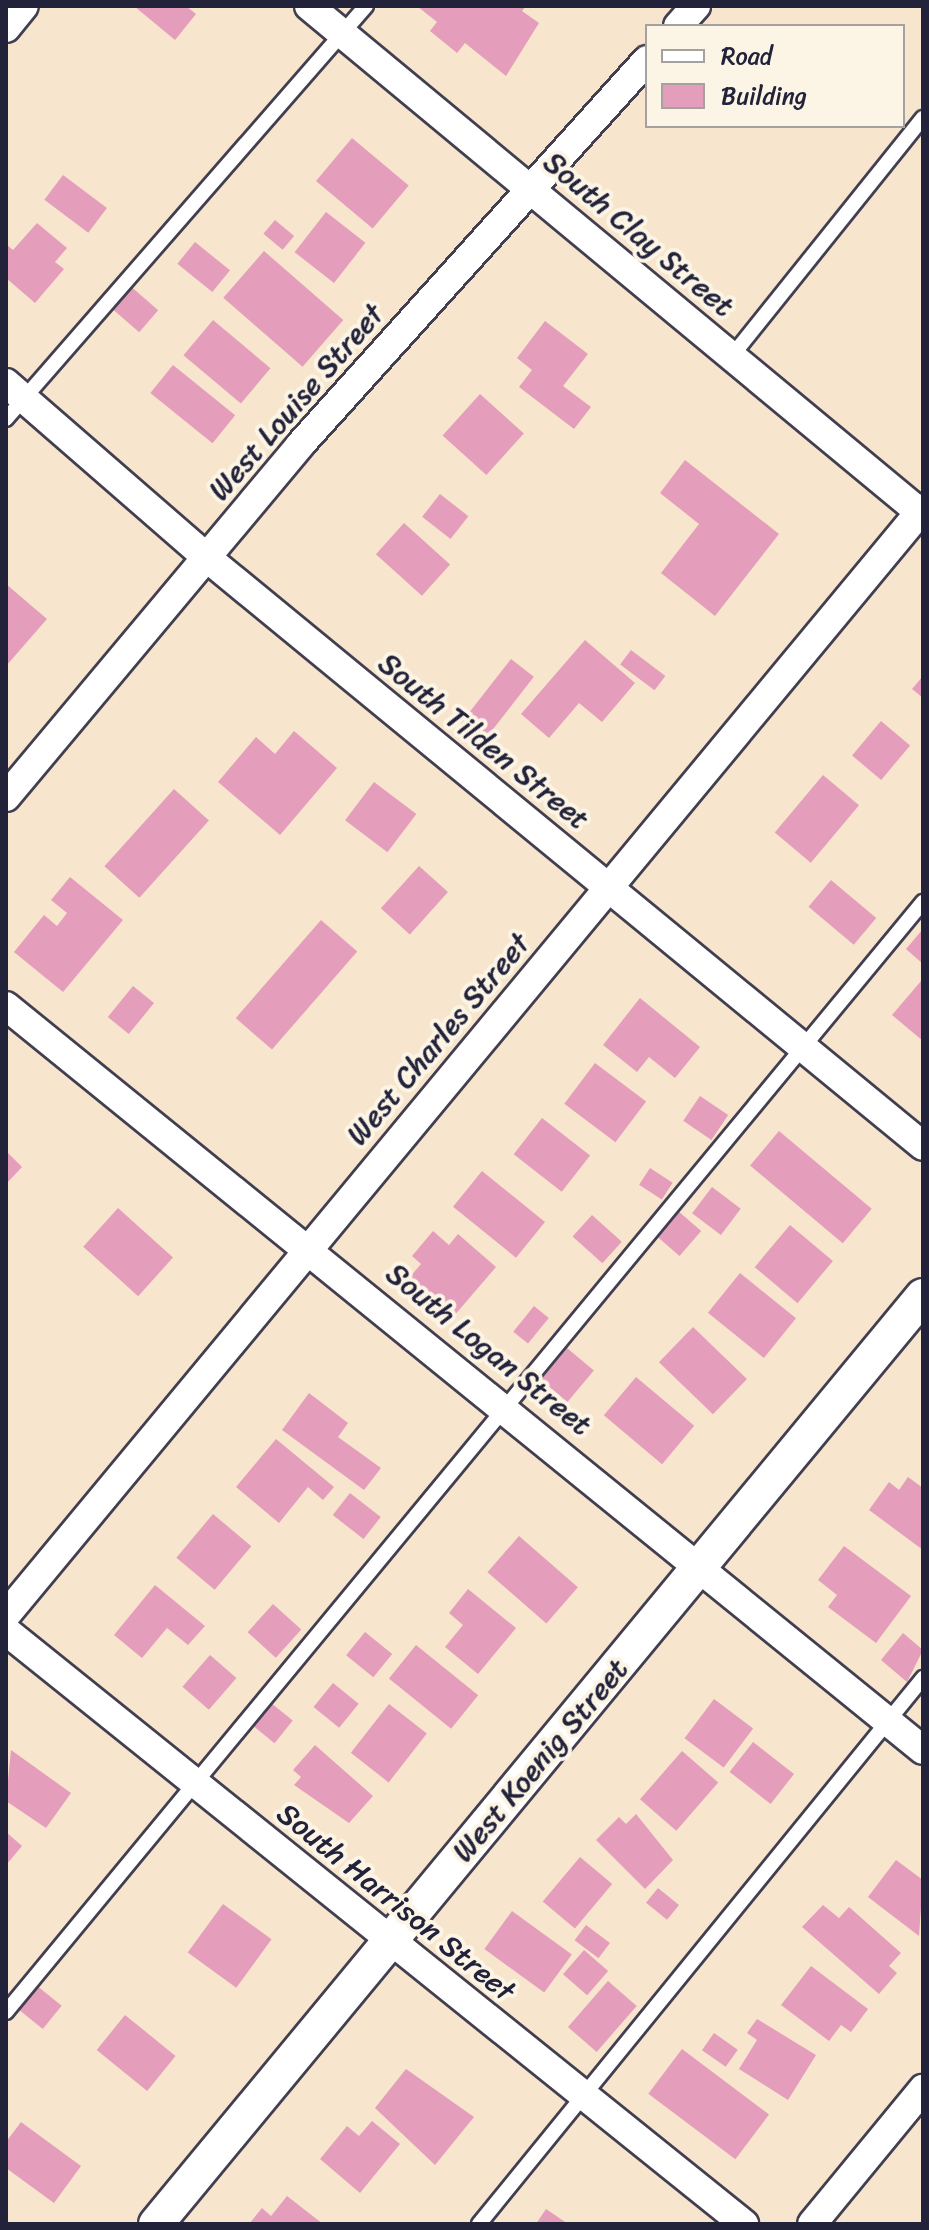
<!DOCTYPE html>
<html>
<head>
<meta charset="utf-8">
<style>
  body { margin:0 }
  #map { position:relative; width:929px; height:2230px; overflow:hidden; background:#f7e5cd; font-family:Sriracha,sans-serif }
  div>[style] { position:absolute }
  .building>* { inset:0; background:#e59dbc; transform-origin:0 0 }
  .roads { filter:drop-shadow(2px 0 #423f51) drop-shadow(-2px 0 #423f51) drop-shadow(0 2px #423f51) drop-shadow(0 -2px #423f51) }
  .service>* { height:14px; margin:-7px; padding:0 7px; transform-origin:7px; border-radius:7px; background:#fff }
  .minor>* { height:28px; margin:-14px; padding:0 14px; transform-origin:14px; border-radius:14px; background:#fff }
  .tertiary>* { height:34px; margin:-17px; padding:0 17px; transform-origin:17px; border-radius:17px; background:#fff }
  span { translate:-50% -50%; white-space:nowrap; text-align:center; line-height:1.15; -webkit-text-stroke:8px #fcf5e5; paint-order:stroke }
  .street-label { font-size:30px; color:#22223b }
  .frame { position:absolute; inset:0; border:8px solid #22223b; pointer-events:none }
  .legend { position:absolute; left:645px; top:24px; width:260px; height:104px; box-sizing:border-box; background:#fcf5e5; border:2px solid #a5a1a1; margin:0; padding:10px 14px; list-style:none; font-size:24px; color:#22223b }
  .legend li { display:flex; align-items:center; gap:16px; height:40px }
  .legend b { width:40px; border:2px solid #a5a1a1 }
</style>
</head>
<body>
<div id="map">
  <div class="building">
    <i style="clip-path:polygon(134px 6px,186px 6px,196px 14px,175px 40px)"></i>
    <i style="clip-path:polygon(417px 6px,526px 6px,522px 11px,539px 23px,506px 76px,465px 43px,457px 53px,430px 31px,437px 22px)"></i>
    <i style="left:352px;top:138px;width:74px;height:56px;rotate:40deg"></i>
    <i style="left:63px;top:175px;width:55px;height:31px;rotate:37deg"></i>
    <i style="left:326px;top:212px;width:50px;height:51px;rotate:38deg"></i>
    <i style="left:275px;top:220px;width:25px;height:18px;rotate:40deg"></i>
    <i style="clip-path:polygon(37px 223px,67px 248px,55px 262px,64px 269px,35px 303px,6px 278px,6px 244px,13px 250px)"></i>
    <i style="left:195px;top:242px;width:45px;height:28px;rotate:39deg"></i>
    <i style="left:264px;top:251px;width:105px;height:62px;rotate:41deg"></i>
    <i style="left:128px;top:284px;width:40px;height:29px;rotate:41deg"></i>
    <i style="left:213px;top:320px;width:75px;height:46px;rotate:40deg"></i>
    <i style="clip-path:polygon(545px 321px,588px 354px,563px 386px,591px 407px,574px 429px,519px 387px,532px 370px,517px 358px)"></i>
    <i style="left:173px;top:365px;width:80px;height:36px;rotate:39deg"></i>
    <i style="left:480px;top:394px;width:59px;height:56px;rotate:42deg"></i>
    <i style="clip-path:polygon(685px 460px,779px 534px,715px 616px,661px 573px,699px 524px,660px 493px)"></i>
    <i style="left:440px;top:494px;width:36px;height:29px;rotate:38deg"></i>
    <i style="left:404px;top:523px;width:62px;height:42px;rotate:42deg"></i>
    <i style="clip-path:polygon(6px 584px,47px 619px,6px 666px)"></i>
    <i style="clip-path:polygon(585px 640px,635px 683px,602px 722px,579px 703px,549px 738px,521px 714px)"></i>
    <i style="left:631px;top:650px;width:43px;height:18px;rotate:37deg"></i>
    <i style="left:511px;top:659px;width:29px;height:90px;rotate:38deg"></i>
    <i style="clip-path:polygon(923px 676px,923px 698px,912px 689px)"></i>
    <i style="left:881px;top:721px;width:38px;height:45px;rotate:40deg"></i>
    <i style="clip-path:polygon(294px 731px,337px 768px,280px 835px,218px 782px,256px 737px,275px 754px)"></i>
    <i style="left:823px;top:775px;width:47px;height:75px;rotate:40deg"></i>
    <i style="left:374px;top:782px;width:53px;height:48px;rotate:37deg"></i>
    <i style="left:174px;top:789px;width:47px;height:104px;rotate:42deg"></i>
    <i style="left:419px;top:866px;width:39px;height:57px;rotate:42deg"></i>
    <i style="clip-path:polygon(70px 877px,123px 920px,63px 992px,14px 952px,44px 915px,57px 926px,67px 913px,51px 900px)"></i>
    <i style="left:831px;top:880px;width:59px;height:35px;rotate:40deg"></i>
    <i style="left:321px;top:920px;width:48px;height:130px;rotate:41deg"></i>
    <i style="clip-path:polygon(923px 929px,923px 964px,906px 949px)"></i>
    <i style="clip-path:polygon(921px 981px,923px 982px,923px 1041px,892px 1015px)"></i>
    <i style="left:133px;top:986px;width:27px;height:40px;rotate:39deg"></i>
    <i style="clip-path:polygon(640px 998px,700px 1047px,675px 1078px,649px 1057px,637px 1072px,603px 1045px)"></i>
    <i style="left:595px;top:1063px;width:64px;height:51px;rotate:37deg"></i>
    <i style="left:700px;top:1096px;width:34px;height:30px;rotate:34deg"></i>
    <i style="left:542px;top:1118px;width:61px;height:46px;rotate:38deg"></i>
    <i style="left:779px;top:1131px;width:121px;height:45px;rotate:40deg"></i>
    <i style="clip-path:polygon(6px 1151px,22px 1167px,6px 1184px)"></i>
    <i style="left:650px;top:1168px;width:27px;height:20px;rotate:33deg"></i>
    <i style="left:482px;top:1171px;width:81px;height:46px;rotate:39deg"></i>
    <i style="left:712px;top:1187px;width:36px;height:33px;rotate:37deg"></i>
    <i style="left:118px;top:1208px;width:74px;height:52px;rotate:42deg"></i>
    <i style="left:677px;top:1210px;width:32px;height:33px;rotate:41deg"></i>
    <i style="left:592px;top:1215px;width:40px;height:29px;rotate:42deg"></i>
    <i style="left:790px;top:1225px;width:56px;height:55px;rotate:40deg"></i>
    <i style="clip-path:polygon(433px 1231px,449px 1245px,458px 1234px,496px 1267px,453px 1317px,408px 1279px,421px 1264px,412px 1256px)"></i>
    <i style="left:740px;top:1273px;width:72px;height:51px;rotate:39deg"></i>
    <i style="left:534px;top:1306px;width:19px;height:33px;rotate:39deg"></i>
    <i style="left:693px;top:1327px;width:75px;height:49px;rotate:44deg"></i>
    <i style="left:567px;top:1348px;width:35px;height:41px;rotate:40deg"></i>
    <i style="left:636px;top:1377px;width:76px;height:50px;rotate:40deg"></i>
    <i style="clip-path:polygon(309px 1393px,348px 1423px,338px 1437px,381px 1468px,364px 1490px,282px 1430px)"></i>
    <i style="clip-path:polygon(276px 1439px,334px 1487px,323px 1500px,308px 1487px,279px 1523px,236px 1487px)"></i>
    <i style="clip-path:polygon(908px 1477px,923px 1488px,923px 1550px,869px 1510px,889px 1482px,899px 1490px)"></i>
    <i style="left:350px;top:1493px;width:39px;height:28px;rotate:38deg"></i>
    <i style="left:213px;top:1514px;width:50px;height:57px;rotate:40deg"></i>
    <i style="left:519px;top:1536px;width:78px;height:48px;rotate:41deg"></i>
    <i style="clip-path:polygon(844px 1546px,911px 1596px,876px 1643px,828px 1607px,837px 1595px,818px 1580px)"></i>
    <i style="clip-path:polygon(155px 1585px,205px 1626px,188px 1645px,167px 1628px,142px 1658px,114px 1635px)"></i>
    <i style="clip-path:polygon(468px 1589px,516px 1628px,478px 1674px,445px 1647px,463px 1625px,449px 1613px)"></i>
    <i style="left:273px;top:1604px;width:38px;height:38px;rotate:42deg"></i>
    <i style="left:365px;top:1632px;width:35px;height:30px;rotate:39deg"></i>
    <i style="clip-path:polygon(903px 1633px,923px 1650px,907px 1682px,881px 1660px)"></i>
    <i style="left:416px;top:1645px;width:80px;height:43px;rotate:39deg"></i>
    <i style="left:210px;top:1655px;width:35px;height:42px;rotate:41deg"></i>
    <i style="left:333px;top:1683px;width:33px;height:31px;rotate:39deg"></i>
    <i style="left:714px;top:1699px;width:49px;height:49px;rotate:37deg"></i>
    <i style="left:271px;top:1703px;width:28px;height:29px;rotate:39deg"></i>
    <i style="left:389px;top:1704px;width:48px;height:62px;rotate:38deg"></i>
    <i style="left:753px;top:1742px;width:52px;height:38px;rotate:38deg"></i>
    <i style="clip-path:polygon(315px 1745px,373px 1796px,349px 1823px,294px 1785px,301px 1777px,293px 1770px)"></i>
    <i style="clip-path:polygon(11px 1750px,71px 1793px,46px 1828px,6px 1801px)"></i>
    <i style="left:682px;top:1751px;width:48px;height:64px;rotate:41deg"></i>
    <i style="clip-path:polygon(636px 1814px,673px 1860px,645px 1889px,596px 1840px,619px 1817px,626px 1824px)"></i>
    <i style="clip-path:polygon(6px 1832px,22px 1846px,6px 1865px)"></i>
    <i style="left:580px;top:1857px;width:42px;height:58px;rotate:40deg"></i>
    <i style="clip-path:polygon(896px 1860px,923px 1880px,919px 1936px,868px 1897px)"></i>
    <i style="left:658px;top:1888px;width:27px;height:19px;rotate:39deg"></i>
    <i style="left:223px;top:1904px;width:60px;height:60px;rotate:36deg"></i>
    <i style="clip-path:polygon(823px 1905px,839px 1918px,849px 1907px,901px 1953px,889px 1966px,897px 1973px,879px 1994px,802px 1927px)"></i>
    <i style="left:512px;top:1911px;width:74px;height:47px;rotate:36deg"></i>
    <i style="left:586px;top:1925px;width:30px;height:19px;rotate:37deg"></i>
    <i style="left:584px;top:1950px;width:32px;height:32px;rotate:41deg"></i>
    <i style="clip-path:polygon(811px 1966px,868px 2009px,851px 2032px,841px 2025px,829px 2041px,781px 2005px)"></i>
    <i style="left:608px;top:1981px;width:38px;height:61px;rotate:41deg"></i>
    <i style="left:36px;top:1985px;width:33px;height:30px;rotate:39deg"></i>
    <i style="left:125px;top:2015px;width:65px;height:45px;rotate:39deg"></i>
    <i style="clip-path:polygon(757px 2019px,816px 2055px,788px 2100px,739px 2069px,757px 2040px,747px 2033px)"></i>
    <i style="left:714px;top:2033px;width:29px;height:21px;rotate:35deg"></i>
    <i style="left:682px;top:2049px;width:109px;height:56px;rotate:37deg"></i>
    <i style="clip-path:polygon(406px 2069px,474px 2117px,435px 2165px,375px 2108px)"></i>
    <i style="clip-path:polygon(372px 2121px,400px 2144px,360px 2193px,320px 2159px,347px 2126px,359px 2136px)"></i>
    <i style="clip-path:polygon(21px 2122px,81px 2166px,54px 2203px,6px 2168px,6px 2142px)"></i>
    <i style="clip-path:polygon(287px 2196px,323px 2224px,249px 2224px,262px 2208px,271px 2216px)"></i>
    <i style="clip-path:polygon(546px 2209px,568px 2224px,536px 2224px)"></i>
  </div>
  <div class="roads">
    <div class="service">
      <i style="left:732px;top:356px;width:305px;rotate:-51.3deg"></i>
      <i style="left:6px;top:419px;width:548px;rotate:-48.92deg"></i>
      <i style="left:6px;top:2012px;width:1440px;rotate:-50.44deg"></i>
      <i style="left:479px;top:2224px;width:704px;rotate:-50.88deg"></i>
    </div>
    <div class="minor">
      <i style="left:309px;top:6px;width:798px;rotate:39.66deg"></i>
      <i style="left:678px;top:26px;width:27px;rotate:-48deg"></i>
      <i style="left:6px;top:28px;width:28px;rotate:-51deg"></i>
      <i style="left:6px;top:383px;width:265px;rotate:41deg"></i>
      <i style="left:206px;top:557px;width:928px;rotate:39.4deg"></i>
      <i style="left:6px;top:797px;width:459px;rotate:-50.1deg"></i>
      <i style="left:300px;top:445px;width:518px;rotate:-47.97deg"></i>
      <i style="left:6px;top:1006px;width:1181px;rotate:39.05deg"></i>
      <i style="left:6px;top:1615px;width:1437px;rotate:-50.36deg"></i>
      <i style="left:6px;top:1631px;width:947px;rotate:38.78deg"></i>
      <i style="left:812px;top:2224px;width:175px;rotate:-50.6deg"></i>
    </div>
    <div class="tertiary">
      <i style="left:156px;top:2224px;width:1204px;rotate:-50.43deg"></i>
    </div>
  </div>
  <div class="street-label">
    <span style="left:639px;top:234px;rotate:40deg">South Clay Street</span>
    <span style="left:296px;top:402px;rotate:-49deg">West Louise Street</span>
    <span style="left:484px;top:741px;rotate:39deg">South Tilden Street</span>
    <span style="left:438px;top:1039px;rotate:-50deg">West Charles Street</span>
    <span style="left:489px;top:1349px;rotate:39deg">South Logan Street</span>
    <span style="left:540px;top:1760px;rotate:-50deg">West Koenig Street</span>
    <span style="left:396px;top:1902px;rotate:39deg">South Harrison Street</span>
  </div>
  <div class="frame"></div>
  <ul class="legend">
  <li><b style="height:10px;background:#fff"></b>Road</li>
  <li><b style="height:22px;background:#e59dbc"></b>Building</li>
  </ul>
</div>
</body>
</html>
